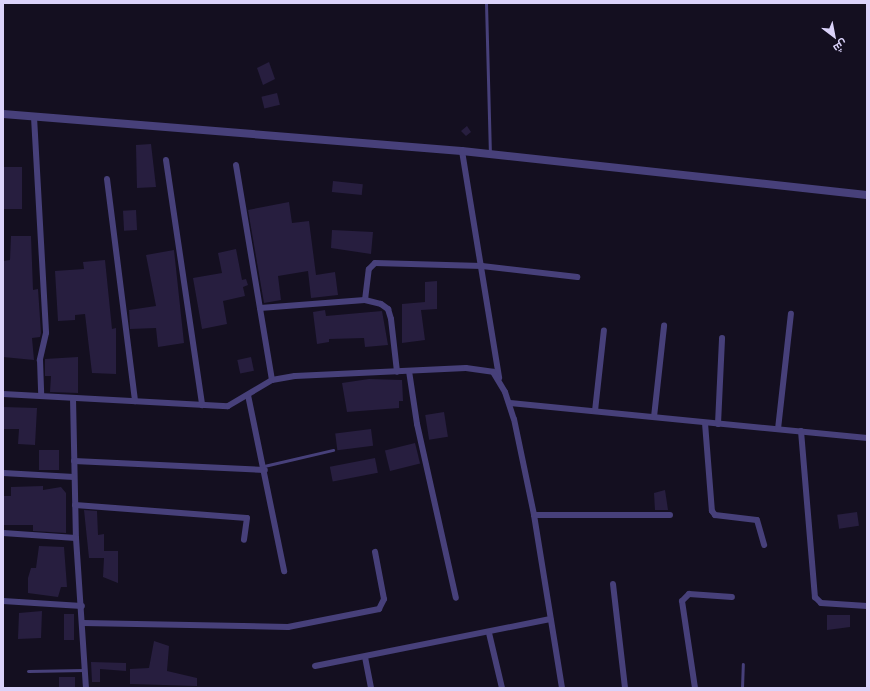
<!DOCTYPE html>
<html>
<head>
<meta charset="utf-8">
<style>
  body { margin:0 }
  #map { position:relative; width:870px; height:691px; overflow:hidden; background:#140f20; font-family:"Space Grotesk",Cairo,sans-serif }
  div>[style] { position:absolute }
  .building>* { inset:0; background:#271e3f; transform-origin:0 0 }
  .service>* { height:3px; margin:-1.5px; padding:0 1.5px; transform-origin:1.5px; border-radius:1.5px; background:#47407a }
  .minor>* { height:6px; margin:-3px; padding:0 3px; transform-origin:3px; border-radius:3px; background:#47407a }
  .tertiary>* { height:8px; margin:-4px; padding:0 4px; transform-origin:4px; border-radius:4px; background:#47407a }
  span { translate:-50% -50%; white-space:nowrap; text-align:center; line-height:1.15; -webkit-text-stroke:3.5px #140f20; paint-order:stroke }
  .frame { position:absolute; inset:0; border:4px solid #dbd3fa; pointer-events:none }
  .north { position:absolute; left:814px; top:16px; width:40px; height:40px; -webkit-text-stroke:3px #140f20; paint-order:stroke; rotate:148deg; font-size:11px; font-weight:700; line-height:16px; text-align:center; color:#dbd3fa }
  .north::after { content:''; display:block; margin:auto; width:14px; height:18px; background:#dbd3fa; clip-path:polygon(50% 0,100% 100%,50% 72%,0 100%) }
</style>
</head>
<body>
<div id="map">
  <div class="building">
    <i style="clip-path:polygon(269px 62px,275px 79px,263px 85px,257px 68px)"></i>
    <i style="left:277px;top:93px;width:12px;height:16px;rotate:76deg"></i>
    <i style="clip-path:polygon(467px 126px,471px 132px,466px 136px,461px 131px)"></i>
    <i style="clip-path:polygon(151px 144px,156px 187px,137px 188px,136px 145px)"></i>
    <i style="left:3px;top:167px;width:19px;height:42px"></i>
    <i style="left:333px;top:181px;width:30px;height:11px;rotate:6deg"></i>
    <i style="clip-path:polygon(289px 202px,292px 223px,309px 221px,316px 275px,335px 272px,338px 295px,311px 298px,308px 271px,278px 276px,281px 300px,264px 303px,248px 210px)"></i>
    <i style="left:136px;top:210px;width:20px;height:13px;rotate:87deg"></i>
    <i style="clip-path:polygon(332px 230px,373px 232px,371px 254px,331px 248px)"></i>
    <i style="clip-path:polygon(11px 236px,31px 236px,33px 290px,38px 289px,41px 333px,40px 337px,32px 338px,34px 360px,3px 357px,3px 261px,10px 260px)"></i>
    <i style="clip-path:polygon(236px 249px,242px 280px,246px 279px,248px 285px,243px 287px,245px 296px,223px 301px,227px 324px,202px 329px,193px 278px,222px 273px,218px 253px)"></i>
    <i style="clip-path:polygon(174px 250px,184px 343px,158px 347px,156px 328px,130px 329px,129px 310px,156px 306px,146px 255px)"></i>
    <i style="clip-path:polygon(105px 260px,112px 329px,116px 328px,116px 374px,92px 373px,85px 314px,75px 315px,75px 320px,58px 321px,55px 271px,84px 269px,83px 262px)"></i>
    <i style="clip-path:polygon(437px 281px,437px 309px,421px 310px,425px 340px,402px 343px,402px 304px,425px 302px,425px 282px)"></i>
    <i style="clip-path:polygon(325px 310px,326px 316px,382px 311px,388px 345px,365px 347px,364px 338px,329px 339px,329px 342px,317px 344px,313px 312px)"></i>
    <i style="clip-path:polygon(78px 357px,78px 393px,50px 392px,51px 376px,45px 376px,45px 359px)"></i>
    <i style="left:251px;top:357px;width:14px;height:14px;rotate:78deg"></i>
    <i style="clip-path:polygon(369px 379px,402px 380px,403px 401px,399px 401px,399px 408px,347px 412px,342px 383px)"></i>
    <i style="clip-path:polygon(3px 407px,37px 408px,35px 445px,18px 444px,19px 429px,3px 429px)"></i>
    <i style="left:444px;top:412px;width:25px;height:19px;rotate:81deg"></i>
    <i style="left:371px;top:429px;width:17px;height:36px;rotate:83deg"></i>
    <i style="left:415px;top:443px;width:21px;height:31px;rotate:76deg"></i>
    <i style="left:39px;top:450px;width:20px;height:20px"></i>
    <i style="left:375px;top:458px;width:15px;height:46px;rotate:79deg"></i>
    <i style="clip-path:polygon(43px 486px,43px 490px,61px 487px,66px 493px,66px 533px,33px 531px,33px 525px,3px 525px,3px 496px,11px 496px,11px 487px)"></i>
    <i style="clip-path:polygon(665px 490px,668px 510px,655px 510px,654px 493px)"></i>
    <i style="clip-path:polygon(84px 510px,97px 511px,98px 535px,104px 534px,104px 551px,118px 551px,118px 583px,103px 577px,104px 558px,89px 558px)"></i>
    <i style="left:857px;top:512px;width:14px;height:20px;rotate:82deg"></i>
    <i style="clip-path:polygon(39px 546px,64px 547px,67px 587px,61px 587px,58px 597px,28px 593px,28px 578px,31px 568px,36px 568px)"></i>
    <i style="clip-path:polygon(42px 611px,41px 638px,18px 639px,19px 613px)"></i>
    <i style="left:64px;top:614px;width:10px;height:26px"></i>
    <i style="clip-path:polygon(827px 615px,850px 615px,850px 627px,827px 630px)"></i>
    <i style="clip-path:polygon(154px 641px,169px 646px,167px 671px,197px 678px,197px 686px,130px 684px,130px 669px,149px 668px)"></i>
    <i style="clip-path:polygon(91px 662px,126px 663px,126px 671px,100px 669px,100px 682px,92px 682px)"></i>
    <i style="left:75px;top:677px;width:11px;height:16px;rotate:90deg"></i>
  </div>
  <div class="service">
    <i style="left:486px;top:3px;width:151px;rotate:88.5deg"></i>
    <i style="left:264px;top:466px;width:71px;rotate:-13.1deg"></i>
    <i style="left:28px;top:671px;width:57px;rotate:-1deg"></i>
    <i style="left:742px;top:688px;width:24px;rotate:-88deg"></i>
  </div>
  <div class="minor">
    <i style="left:34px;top:117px;width:216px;rotate:86.8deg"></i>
    <i style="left:46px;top:333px;width:28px;rotate:103deg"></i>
    <i style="left:40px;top:360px;width:36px;rotate:88deg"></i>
    <i style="left:462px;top:151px;width:230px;rotate:80.7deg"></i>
    <i style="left:166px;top:160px;width:248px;rotate:81.6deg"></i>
    <i style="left:236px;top:165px;width:218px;rotate:80.5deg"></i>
    <i style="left:107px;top:179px;width:224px;rotate:82.8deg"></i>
    <i style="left:365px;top:300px;width:31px;rotate:-83deg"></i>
    <i style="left:369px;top:269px;width:8px;rotate:-45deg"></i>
    <i style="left:375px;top:263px;width:107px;rotate:1.6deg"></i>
    <i style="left:482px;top:266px;width:96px;rotate:6.6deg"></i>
    <i style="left:260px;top:308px;width:105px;rotate:-4.4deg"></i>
    <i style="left:365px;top:300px;width:16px;rotate:14deg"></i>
    <i style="left:381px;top:304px;width:9px;rotate:36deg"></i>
    <i style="left:388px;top:309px;width:10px;rotate:73deg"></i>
    <i style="left:391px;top:319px;width:53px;rotate:83.5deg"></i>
    <i style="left:409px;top:371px;width:54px;rotate:81.4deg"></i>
    <i style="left:417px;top:424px;width:178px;rotate:77.4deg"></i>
    <i style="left:3px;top:394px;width:225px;rotate:3.1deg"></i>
    <i style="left:228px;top:406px;width:51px;rotate:-30.6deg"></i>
    <i style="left:272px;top:380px;width:23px;rotate:-10deg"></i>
    <i style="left:295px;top:376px;width:171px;rotate:-2.7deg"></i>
    <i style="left:466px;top:368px;width:27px;rotate:8deg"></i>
    <i style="left:493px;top:372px;width:23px;rotate:59deg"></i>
    <i style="left:505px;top:392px;width:28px;rotate:72deg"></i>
    <i style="left:514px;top:419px;width:98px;rotate:78.2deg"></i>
    <i style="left:534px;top:515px;width:175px;rotate:80.8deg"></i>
    <i style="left:248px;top:395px;width:180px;rotate:78.4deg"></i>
    <i style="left:73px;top:398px;width:140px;rotate:88.8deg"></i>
    <i style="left:76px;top:538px;width:150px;rotate:86.2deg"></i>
    <i style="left:510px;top:403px;width:359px;rotate:5.6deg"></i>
    <i style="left:595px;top:411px;width:81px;rotate:-83.7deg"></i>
    <i style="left:654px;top:417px;width:92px;rotate:-83.7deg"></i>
    <i style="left:705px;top:423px;width:88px;rotate:85.5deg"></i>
    <i style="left:712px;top:511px;width:5px;rotate:53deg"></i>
    <i style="left:715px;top:515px;width:42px;rotate:6.8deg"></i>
    <i style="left:757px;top:520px;width:26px;rotate:74deg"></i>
    <i style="left:718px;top:424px;width:86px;rotate:-87.3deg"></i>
    <i style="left:778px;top:429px;width:116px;rotate:-83.6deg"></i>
    <i style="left:801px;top:431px;width:167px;rotate:85.2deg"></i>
    <i style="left:815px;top:597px;width:8px;rotate:45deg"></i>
    <i style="left:821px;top:603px;width:46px;rotate:3.7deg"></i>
    <i style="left:74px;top:461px;width:191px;rotate:2.7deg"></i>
    <i style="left:3px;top:473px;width:71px;rotate:3.2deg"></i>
    <i style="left:75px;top:505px;width:172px;rotate:4.3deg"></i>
    <i style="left:247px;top:518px;width:22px;rotate:98deg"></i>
    <i style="left:534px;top:515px;width:136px"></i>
    <i style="left:3px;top:533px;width:73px;rotate:3.9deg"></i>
    <i style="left:613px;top:584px;width:105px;rotate:83.4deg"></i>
    <i style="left:3px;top:601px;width:79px;rotate:3.6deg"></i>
    <i style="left:83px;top:623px;width:205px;rotate:1.1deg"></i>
    <i style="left:288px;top:627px;width:93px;rotate:-11.2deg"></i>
    <i style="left:379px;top:609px;width:11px;rotate:-63deg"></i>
    <i style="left:384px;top:599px;width:48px;rotate:-100.8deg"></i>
    <i style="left:489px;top:633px;width:57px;rotate:76.7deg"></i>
    <i style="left:365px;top:657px;width:32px;rotate:79deg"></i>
    <i style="left:315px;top:666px;width:240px;rotate:-11.3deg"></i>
    <i style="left:695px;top:688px;width:88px;rotate:-98.5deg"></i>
    <i style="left:682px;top:601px;width:10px;rotate:-45deg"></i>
    <i style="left:689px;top:594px;width:43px;rotate:4deg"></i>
  </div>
  <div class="tertiary">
    <i style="left:3px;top:114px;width:460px;rotate:4.6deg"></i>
    <i style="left:462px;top:151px;width:407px;rotate:6.2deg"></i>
  </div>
  <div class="frame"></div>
  <div class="north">ش</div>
</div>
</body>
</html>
